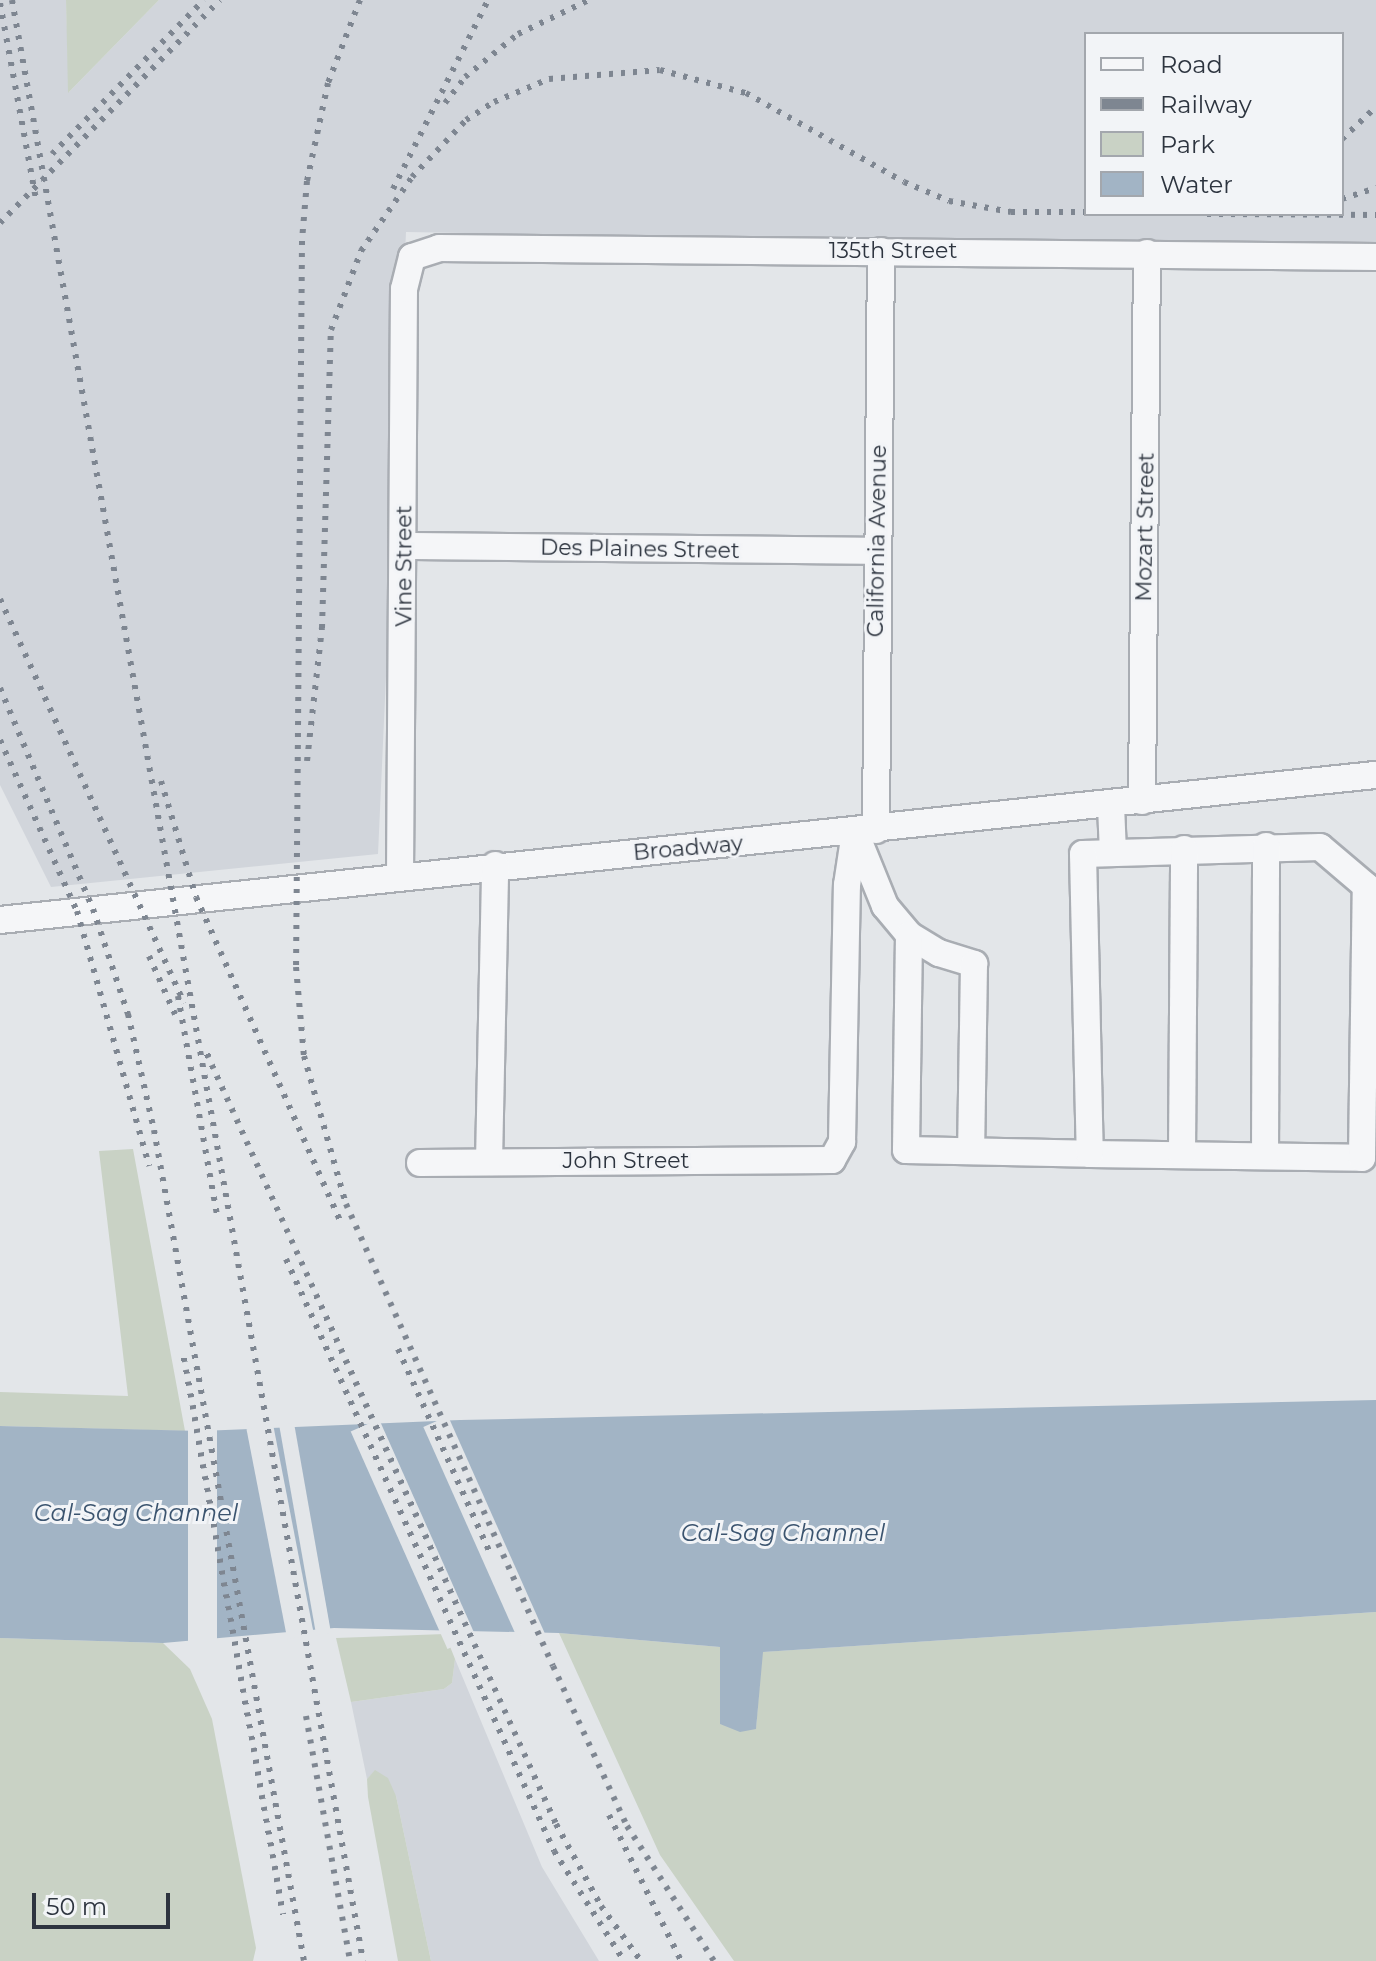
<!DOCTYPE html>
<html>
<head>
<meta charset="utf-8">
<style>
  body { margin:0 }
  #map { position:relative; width:1376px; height:1961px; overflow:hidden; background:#e3e6e9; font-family:Montserrat,sans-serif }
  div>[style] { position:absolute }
  .built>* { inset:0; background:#d1d5db }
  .green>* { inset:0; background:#c9d2c5 }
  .water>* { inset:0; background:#a2b4c5 }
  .pier>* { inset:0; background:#e3e6e9; transform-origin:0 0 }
  .roads { filter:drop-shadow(2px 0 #a9adb3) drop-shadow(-2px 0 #a9adb3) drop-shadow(0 2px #a9adb3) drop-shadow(0 -2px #a9adb3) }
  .minor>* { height:26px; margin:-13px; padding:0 13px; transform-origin:13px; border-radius:13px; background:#f5f6f8 }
  .rail>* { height:6px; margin-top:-3px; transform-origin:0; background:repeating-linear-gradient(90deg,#7e8691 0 4px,transparent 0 12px) }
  span { translate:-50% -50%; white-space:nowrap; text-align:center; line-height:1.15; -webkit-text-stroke:6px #f2f4f7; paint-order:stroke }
  .street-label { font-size:22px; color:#2d343f }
  .water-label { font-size:24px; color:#3b546f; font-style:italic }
  .legend { position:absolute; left:1084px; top:32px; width:260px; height:184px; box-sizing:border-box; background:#f2f4f7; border:2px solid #a3a7ad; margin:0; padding:10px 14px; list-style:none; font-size:24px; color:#2d343f }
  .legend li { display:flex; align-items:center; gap:16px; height:40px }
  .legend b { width:40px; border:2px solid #a3a7ad }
  .scale { position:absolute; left:32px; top:1893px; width:138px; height:36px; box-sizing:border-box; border:4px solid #2d343f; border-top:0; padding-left:10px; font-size:24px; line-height:28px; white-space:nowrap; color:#2d343f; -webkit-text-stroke:6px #f2f4f7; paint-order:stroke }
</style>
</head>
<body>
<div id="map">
  <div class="built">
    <i style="clip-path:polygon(evenodd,0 0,66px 0,69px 92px,159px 0,1376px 0,1376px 248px,406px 232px,378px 854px,51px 887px,0 785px,0 0,1086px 34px,1342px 34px,1342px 214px,1086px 214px,1086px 34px)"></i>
    <i style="clip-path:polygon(455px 1659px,542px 1867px,599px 1961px,431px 1961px,396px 1796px,375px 1771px,367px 1779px,351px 1702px,444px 1689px,452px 1683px)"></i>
  </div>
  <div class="green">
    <i style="clip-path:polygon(66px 0,159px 0,68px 93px)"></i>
    <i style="clip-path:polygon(133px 1149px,185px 1431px,0 1426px,0 1392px,128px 1396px,99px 1151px)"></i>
    <i style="clip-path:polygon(1376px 1612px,1376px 1961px,734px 1961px,660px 1855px,559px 1633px,720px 1647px,720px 1724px,756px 1728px,762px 1652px)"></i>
    <i style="clip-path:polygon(445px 1634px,455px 1659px,452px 1683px,444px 1689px,351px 1702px,336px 1638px)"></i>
    <i style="clip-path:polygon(0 1638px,163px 1643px,190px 1669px,212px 1719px,256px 1948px,253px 1961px,0 1961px)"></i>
    <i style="clip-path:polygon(375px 1770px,388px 1778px,396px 1796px,431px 1961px,398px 1961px,368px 1797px,367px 1779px)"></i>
  </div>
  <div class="water">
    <i style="clip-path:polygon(1376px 1400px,1376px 1612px,763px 1652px,756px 1729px,740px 1732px,720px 1724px,720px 1647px,559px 1633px,334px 1628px,163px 1643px,0 1638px,0 1426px,201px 1431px,460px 1420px)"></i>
  </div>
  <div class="pier">
    <i style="left:448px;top:1416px;width:242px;height:27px;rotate:66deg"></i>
    <i style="left:379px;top:1419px;width:238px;height:31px;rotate:66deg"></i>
    <i style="left:294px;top:1423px;width:213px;height:15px;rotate:80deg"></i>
    <i style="left:273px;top:1424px;width:214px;height:27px;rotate:79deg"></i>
    <i style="left:188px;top:1427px;width:29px;height:215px"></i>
  </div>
  <div class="roads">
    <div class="minor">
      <i style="left:403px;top:546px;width:473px;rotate:0.6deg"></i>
      <i style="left:1142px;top:801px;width:548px;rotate:-89.48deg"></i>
      <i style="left:1111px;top:805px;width:47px;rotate:87.6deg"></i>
      <i style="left:876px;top:830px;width:579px;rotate:-89.51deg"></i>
      <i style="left:855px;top:832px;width:80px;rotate:67.9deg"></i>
      <i style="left:885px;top:906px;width:38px;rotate:50deg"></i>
      <i style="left:909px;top:935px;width:35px;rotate:31deg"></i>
      <i style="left:939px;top:953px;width:37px;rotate:17deg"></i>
      <i style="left:974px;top:964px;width:187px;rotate:90.9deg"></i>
      <i style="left:400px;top:876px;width:587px;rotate:-89.61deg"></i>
      <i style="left:404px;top:289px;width:33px;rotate:-76deg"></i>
      <i style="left:412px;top:257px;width:28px;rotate:-18deg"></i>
      <i style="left:439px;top:248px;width:937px;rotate:0.55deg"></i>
      <i style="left:0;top:920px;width:1384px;rotate:-6.02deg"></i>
      <i style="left:909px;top:935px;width:215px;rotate:90.8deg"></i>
      <i style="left:906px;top:1150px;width:184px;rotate:1.2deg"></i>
      <i style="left:1090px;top:1154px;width:272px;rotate:0.8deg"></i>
      <i style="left:1362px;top:1158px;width:272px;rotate:-89.2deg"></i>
      <i style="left:1366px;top:886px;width:60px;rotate:-139.7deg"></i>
      <i style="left:1320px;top:847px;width:237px;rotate:178.3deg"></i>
      <i style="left:1083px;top:854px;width:300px;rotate:88.7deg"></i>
      <i style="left:1182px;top:1155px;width:306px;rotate:-89.6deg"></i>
      <i style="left:1265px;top:1156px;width:310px;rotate:-89.8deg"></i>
      <i style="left:489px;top:1162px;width:297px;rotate:-88.8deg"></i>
      <i style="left:420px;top:1163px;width:412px;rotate:-0.4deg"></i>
      <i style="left:832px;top:1160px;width:21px;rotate:-61deg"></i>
      <i style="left:842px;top:1142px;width:257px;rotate:-88.9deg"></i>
      <i style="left:847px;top:885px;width:54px;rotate:-81.4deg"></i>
    </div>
  </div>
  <div class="rail">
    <i style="left:12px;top:0;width:1992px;rotate:79.85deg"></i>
    <i style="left:360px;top:0;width:89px;rotate:111.1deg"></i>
    <i style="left:328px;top:83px;width:100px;rotate:102.1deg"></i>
    <i style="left:307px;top:181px;width:60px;rotate:94.8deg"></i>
    <i style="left:302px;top:241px;width:726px;rotate:90.47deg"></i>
    <i style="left:296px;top:967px;width:89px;rotate:84.9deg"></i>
    <i style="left:304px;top:1056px;width:154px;rotate:74.2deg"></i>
    <i style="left:346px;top:1204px;width:506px;rotate:65.87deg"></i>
    <i style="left:553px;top:1666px;width:176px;rotate:65.2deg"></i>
    <i style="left:627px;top:1826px;width:161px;rotate:57.2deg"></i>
    <i style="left:0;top:3px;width:200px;rotate:79.6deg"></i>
    <i style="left:445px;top:103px;width:33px;rotate:-52deg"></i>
    <i style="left:465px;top:77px;width:68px;rotate:-39.1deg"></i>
    <i style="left:518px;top:34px;width:79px;rotate:-25.6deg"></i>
    <i style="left:1342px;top:139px;width:47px;rotate:-43.3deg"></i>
    <i style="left:52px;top:154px;width:216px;rotate:-45.4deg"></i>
    <i style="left:393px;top:189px;width:212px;rotate:-63.3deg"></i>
    <i style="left:1342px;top:199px;width:36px;rotate:-18deg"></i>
    <i style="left:1207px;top:214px;width:169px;rotate:0.3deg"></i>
    <i style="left:0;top:223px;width:313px;rotate:-45.4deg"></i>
    <i style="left:0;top:599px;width:444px;rotate:65.5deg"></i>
    <i style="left:0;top:688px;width:240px;rotate:67.2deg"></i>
    <i style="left:93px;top:909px;width:111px;rotate:71.6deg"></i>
    <i style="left:128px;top:1014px;width:119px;rotate:77.4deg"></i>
    <i style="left:154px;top:1130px;width:844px;rotate:79.77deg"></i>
    <i style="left:0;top:740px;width:188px;rotate:65.8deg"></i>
    <i style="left:77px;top:911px;width:265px;rotate:74.2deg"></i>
    <i style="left:307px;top:761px;width:134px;rotate:-83.6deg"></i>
    <i style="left:322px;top:628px;width:298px;rotate:-88.3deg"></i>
    <i style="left:331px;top:330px;width:85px;rotate:-69.2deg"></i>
    <i style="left:361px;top:251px;width:90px;rotate:-55.4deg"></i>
    <i style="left:412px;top:177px;width:79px;rotate:-46.5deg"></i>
    <i style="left:466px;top:120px;width:33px;rotate:-33deg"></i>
    <i style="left:494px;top:102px;width:60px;rotate:-22.7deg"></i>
    <i style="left:549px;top:79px;width:111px;rotate:-4.6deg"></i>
    <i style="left:660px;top:70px;width:89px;rotate:15deg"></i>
    <i style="left:746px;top:93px;width:181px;rotate:29.4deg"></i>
    <i style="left:904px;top:182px;width:49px;rotate:22.9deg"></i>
    <i style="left:949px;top:201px;width:63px;rotate:10.1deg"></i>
    <i style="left:1011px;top:212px;width:75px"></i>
    <i style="left:161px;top:781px;width:121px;rotate:73.2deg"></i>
    <i style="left:196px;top:897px;width:359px;rotate:66deg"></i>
    <i style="left:149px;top:956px;width:64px;rotate:65.9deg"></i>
    <i style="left:178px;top:996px;width:223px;rotate:79.9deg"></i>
    <i style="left:207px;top:1054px;width:845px;rotate:65.62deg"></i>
    <i style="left:556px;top:1824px;width:94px;rotate:61.2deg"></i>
    <i style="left:601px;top:1906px;width:68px;rotate:54deg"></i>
    <i style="left:286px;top:1259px;width:650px;rotate:65.64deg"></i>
    <i style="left:554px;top:1851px;width:130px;rotate:57.5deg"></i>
    <i style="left:398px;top:1349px;width:224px;rotate:65.7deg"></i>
    <i style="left:184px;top:1358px;width:565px;rotate:79.9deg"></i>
    <i style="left:306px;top:1716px;width:249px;rotate:79.8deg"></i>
    <i style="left:609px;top:1815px;width:163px;rotate:63.7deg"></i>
  </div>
  <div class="street-label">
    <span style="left:893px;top:251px">135th Street</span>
    <span style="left:1145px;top:527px;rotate:-89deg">Mozart Street</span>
    <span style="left:877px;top:541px;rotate:-89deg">California Avenue</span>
    <span style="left:640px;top:549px;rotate:1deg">Des Plaines Street</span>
    <span style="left:404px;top:566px;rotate:-90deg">Vine Street</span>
    <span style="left:688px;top:848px;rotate:-5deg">Broadway</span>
    <span style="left:626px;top:1161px">John Street</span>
  </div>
  <div class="water-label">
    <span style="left:136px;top:1513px">Cal-Sag Channel</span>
    <span style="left:783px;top:1533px">Cal-Sag Channel</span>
  </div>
  <ul class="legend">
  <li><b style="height:10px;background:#f5f6f8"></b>Road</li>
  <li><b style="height:10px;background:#7e8691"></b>Railway</li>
  <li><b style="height:22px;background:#c9d2c5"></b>Park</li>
  <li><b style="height:22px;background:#a2b4c5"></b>Water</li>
  </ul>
  <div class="scale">50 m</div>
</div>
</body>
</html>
